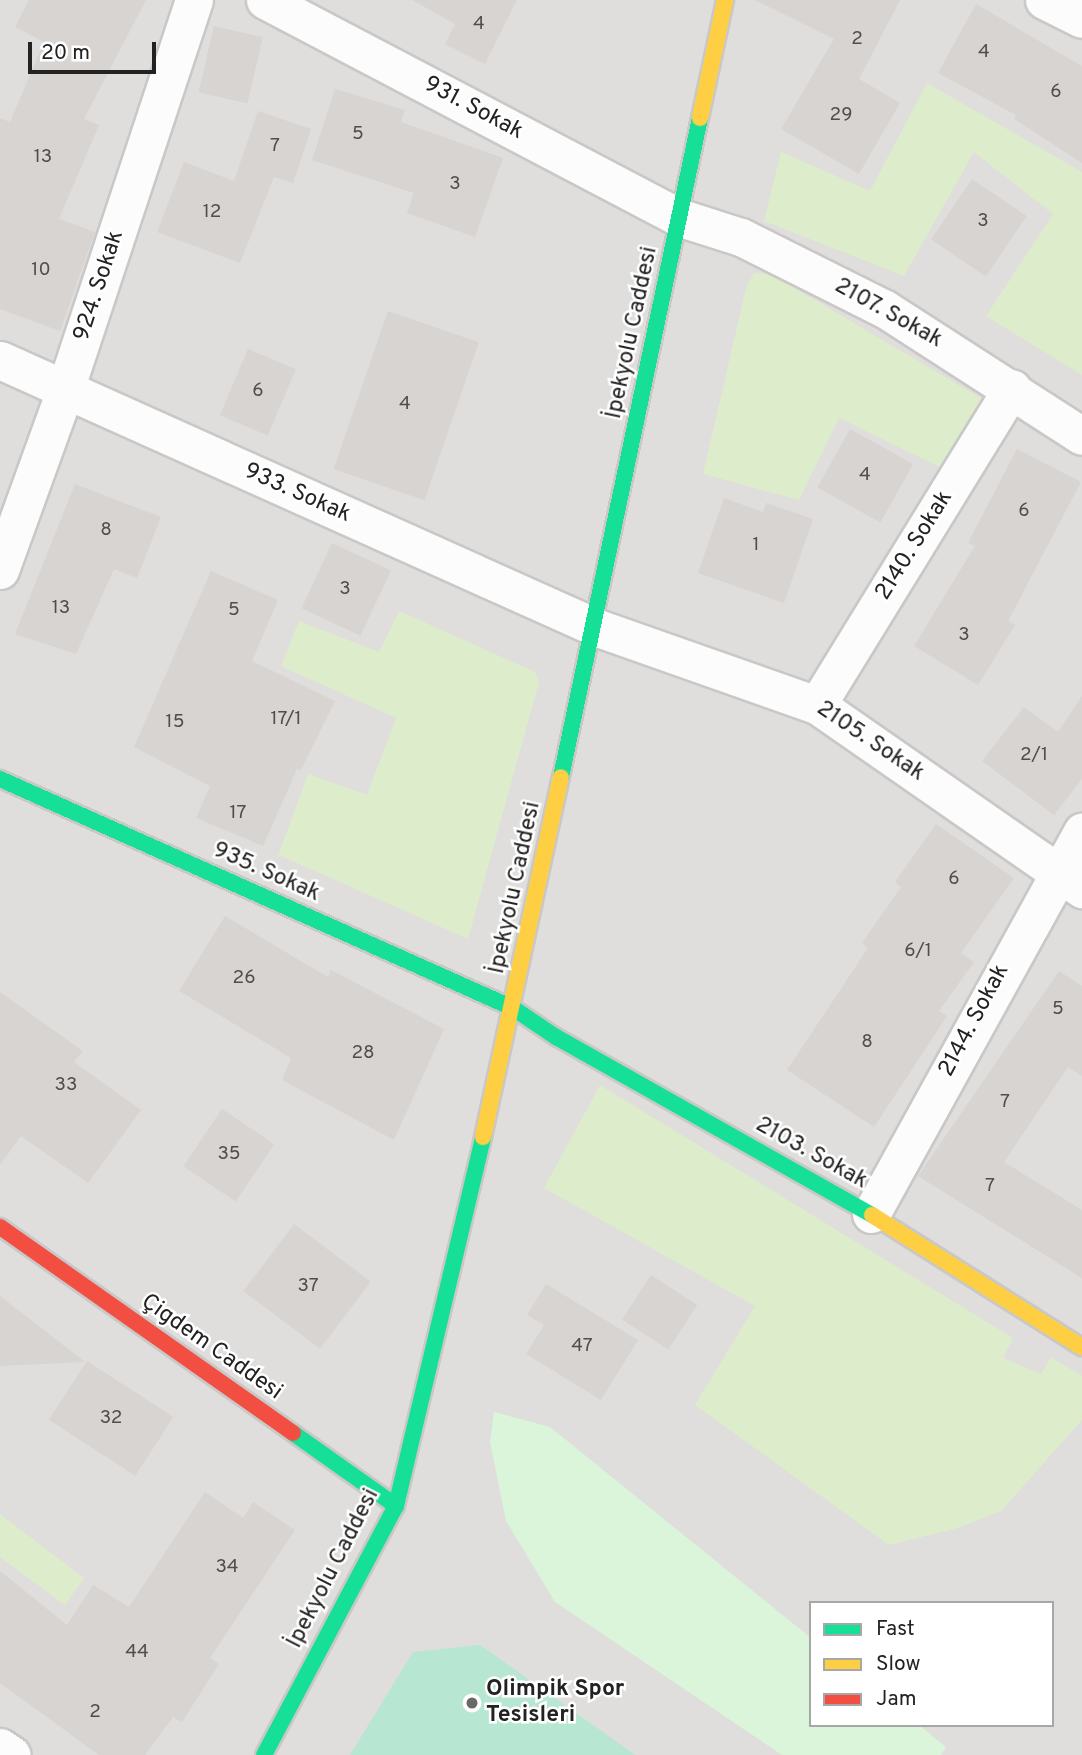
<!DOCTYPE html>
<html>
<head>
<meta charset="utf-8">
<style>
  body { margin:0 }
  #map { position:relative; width:1082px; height:1755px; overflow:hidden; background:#f0eeeb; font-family:Overpass,sans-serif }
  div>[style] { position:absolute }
  .residential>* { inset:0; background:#dfdedc }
  .grass>* { inset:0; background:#ddeccb }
  .park>* { inset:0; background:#daf5da }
  .pitch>* { inset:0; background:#b7e6d2 }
  .building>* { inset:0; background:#d7d4d2; transform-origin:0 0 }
  .roads { filter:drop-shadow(2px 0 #c9c8c7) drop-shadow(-2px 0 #c9c8c7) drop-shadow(0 2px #c9c8c7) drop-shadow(0 -2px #c9c8c7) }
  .street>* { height:37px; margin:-18.5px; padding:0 18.5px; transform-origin:18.5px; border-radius:18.5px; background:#fdfcfc }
  .fast>* { height:16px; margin:-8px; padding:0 8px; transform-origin:8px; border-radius:8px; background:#16e098 }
  .slow>* { height:16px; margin:-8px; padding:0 8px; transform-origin:8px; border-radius:8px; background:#ffcf43 }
  .jam>* { height:16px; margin:-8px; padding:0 8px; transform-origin:8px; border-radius:8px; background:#f24e42 }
  .dots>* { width:19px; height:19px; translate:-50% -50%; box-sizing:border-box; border:4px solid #fff; border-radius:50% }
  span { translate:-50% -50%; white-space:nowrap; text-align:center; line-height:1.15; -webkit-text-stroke:5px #fff; paint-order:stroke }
  .number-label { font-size:19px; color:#4f4e4e }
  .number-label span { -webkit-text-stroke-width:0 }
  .street-label { font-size:23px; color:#222 }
  .poi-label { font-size:23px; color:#222; font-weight:700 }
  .left { translate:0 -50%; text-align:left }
  .legend { position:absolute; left:809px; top:1601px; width:245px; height:126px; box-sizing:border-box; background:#fff; border:2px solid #a7a7a7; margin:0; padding:9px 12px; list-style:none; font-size:21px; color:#222 }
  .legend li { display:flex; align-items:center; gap:14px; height:35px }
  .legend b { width:35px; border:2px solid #a7a7a7 }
  .scale { position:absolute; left:28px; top:42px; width:128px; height:32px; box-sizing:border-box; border:4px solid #222; border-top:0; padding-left:9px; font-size:21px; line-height:24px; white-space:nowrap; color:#222; -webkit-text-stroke:5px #fff; paint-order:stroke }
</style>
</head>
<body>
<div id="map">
  <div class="residential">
    <i style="clip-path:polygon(evenodd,0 0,1082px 0,1082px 1755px,0 1755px,0 0,811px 1603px,1052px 1603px,1052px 1725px,811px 1725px,811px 1603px)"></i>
  </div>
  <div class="grass">
    <i style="clip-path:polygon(927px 83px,1082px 172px,1082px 375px,986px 316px,1053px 214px,974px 152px,904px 276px,764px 221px,781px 152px,870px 191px)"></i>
    <i style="clip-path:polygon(754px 273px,771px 274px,989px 403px,942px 468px,839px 418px,799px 500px,703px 474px,746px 288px)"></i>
    <i style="clip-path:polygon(399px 611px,535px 672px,539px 682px,468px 939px,279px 855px,276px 861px,308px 774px,367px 795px,396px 718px,281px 666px,299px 621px,379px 652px)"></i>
    <i style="clip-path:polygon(600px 1085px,1013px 1338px,1003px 1358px,1041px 1374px,1051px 1357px,1082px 1376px,1082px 1420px,1001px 1511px,958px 1528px,889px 1545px,695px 1405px,755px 1306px,544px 1188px)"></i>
    <i style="clip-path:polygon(0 1514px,84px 1578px,65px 1605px,0 1557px)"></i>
  </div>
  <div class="park">
    <i style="clip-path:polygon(494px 1412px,550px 1427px,811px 1638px,811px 1725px,919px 1725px,946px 1747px,941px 1755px,782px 1755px,555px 1602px,506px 1521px,490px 1442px)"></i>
  </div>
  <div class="pitch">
    <i style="clip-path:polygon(480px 1645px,634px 1754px,635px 1755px,350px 1755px,413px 1652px)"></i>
  </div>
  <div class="building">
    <i style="clip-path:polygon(29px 0,146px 0,84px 119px,99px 125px,59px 219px,95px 232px,60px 331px,0 309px,0 118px,10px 122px,44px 42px,15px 27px)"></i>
    <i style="clip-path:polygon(412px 0,517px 0,485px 64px,445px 44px,455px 24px)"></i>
    <i style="clip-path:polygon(755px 0,900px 0,859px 79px,900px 103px,859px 174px,781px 129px,834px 39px)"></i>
    <i style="clip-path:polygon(976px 4px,1082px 66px,1082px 163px,1014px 119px,1016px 115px,938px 73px)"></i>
    <i style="left:214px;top:26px;width:50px;height:68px;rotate:13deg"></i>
    <i style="clip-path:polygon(335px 89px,405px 110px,401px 122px,503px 158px,475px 237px,407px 213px,414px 193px,312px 160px)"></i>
    <i style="clip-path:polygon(258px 111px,311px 129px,293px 183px,274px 177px,240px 263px,157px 232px,184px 162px,234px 181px)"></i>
    <i style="left:972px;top:179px;width:66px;height:73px;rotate:34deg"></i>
    <i style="left:388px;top:311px;width:96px;height:167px;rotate:19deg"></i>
    <i style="left:248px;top:349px;width:52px;height:72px;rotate:23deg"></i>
    <i style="left:850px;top:429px;width:72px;height:67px;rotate:29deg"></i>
    <i style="clip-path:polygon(1017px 449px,1081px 482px,1008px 621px,1015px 625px,978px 685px,914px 646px,975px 546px,968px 543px)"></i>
    <i style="clip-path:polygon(75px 484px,161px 517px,137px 578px,114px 569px,76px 654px,15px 634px)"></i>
    <i style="clip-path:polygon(724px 498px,763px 512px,766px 503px,813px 519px,784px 603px,698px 573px)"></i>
    <i style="left:332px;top:543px;width:65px;height:72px;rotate:25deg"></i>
    <i style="clip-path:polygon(211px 571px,278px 600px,252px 661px,335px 701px,301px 770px,297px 769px,263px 846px,196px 818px,210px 786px,134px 747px)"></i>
    <i style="clip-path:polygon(1082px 696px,1082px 779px,1054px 815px,982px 761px,1024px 707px,1058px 732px)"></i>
    <i style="clip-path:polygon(936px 824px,1014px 878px,961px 953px,974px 962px,939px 1011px,947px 1016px,874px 1127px,787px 1070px,868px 948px,862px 943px,901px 887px,895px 882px)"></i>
    <i style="clip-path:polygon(225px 916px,328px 977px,331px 970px,444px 1029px,394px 1140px,282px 1080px,291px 1058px,179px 991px)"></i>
    <i style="clip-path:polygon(1059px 971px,1082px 986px,1082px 1076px,1068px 1067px,1004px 1162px,1082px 1210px,1082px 1278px,918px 1176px)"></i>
    <i style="clip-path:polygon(0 992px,83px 1051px,74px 1062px,141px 1110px,88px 1183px,21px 1136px,0 1165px)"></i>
    <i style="left:222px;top:1109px;width:63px;height:69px;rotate:34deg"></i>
    <i style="left:294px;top:1224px;width:96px;height:84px;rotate:37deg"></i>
    <i style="left:651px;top:1275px;width:55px;height:53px;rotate:33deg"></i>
    <i style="clip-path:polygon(546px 1284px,638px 1340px,601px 1400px,526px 1354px,544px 1325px,527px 1315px)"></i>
    <i style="clip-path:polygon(0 1296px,85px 1362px,0 1366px)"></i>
    <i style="left:87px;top:1361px;width:103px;height:70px;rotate:33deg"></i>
    <i style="clip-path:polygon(205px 1492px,243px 1518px,253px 1502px,295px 1530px,210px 1658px,219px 1664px,182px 1722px,173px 1717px,145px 1755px,99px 1755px,0 1683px,0 1571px,67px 1625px,93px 1585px,129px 1607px)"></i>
  </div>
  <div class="roads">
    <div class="street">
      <i style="left:265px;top:0;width:470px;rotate:27.7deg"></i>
      <i style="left:681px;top:218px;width:63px;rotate:17.6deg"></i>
      <i style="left:741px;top:237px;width:161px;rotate:26.6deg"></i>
      <i style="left:885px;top:309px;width:234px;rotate:32.8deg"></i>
      <i style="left:1044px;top:0;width:42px;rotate:26.6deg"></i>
      <i style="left:0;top:360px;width:652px;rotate:24.17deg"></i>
      <i style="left:595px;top:627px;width:235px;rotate:19.4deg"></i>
      <i style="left:817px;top:705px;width:323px;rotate:34.8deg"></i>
      <i style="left:0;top:570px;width:191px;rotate:-70.1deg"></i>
      <i style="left:65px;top:390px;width:411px;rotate:-71.7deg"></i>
      <i style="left:817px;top:705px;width:372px;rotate:-58.4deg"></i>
      <i style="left:871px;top:1214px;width:437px;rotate:-61.1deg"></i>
      <i style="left:0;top:1747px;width:14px;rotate:34deg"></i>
    </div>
    <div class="fast">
      <i style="left:561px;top:777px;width:673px;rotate:-78.09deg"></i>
      <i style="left:0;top:779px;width:562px;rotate:24.06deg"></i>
      <i style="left:513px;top:1008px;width:52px;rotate:34deg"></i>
      <i style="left:556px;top:1037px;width:363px;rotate:29.4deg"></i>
      <i style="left:293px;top:1433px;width:126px;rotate:35.3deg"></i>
      <i style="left:264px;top:1755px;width:282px;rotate:-62.1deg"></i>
      <i style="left:396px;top:1506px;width:379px;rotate:-76.7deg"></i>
    </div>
    <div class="slow">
      <i style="left:700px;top:118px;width:121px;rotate:-78deg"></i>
      <i style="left:483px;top:1137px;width:368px;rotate:-77.8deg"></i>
      <i style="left:872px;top:1215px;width:248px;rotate:32.2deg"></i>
    </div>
    <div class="jam">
      <i style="left:0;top:1227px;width:358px;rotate:35.1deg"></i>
    </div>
  </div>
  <div class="dots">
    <i style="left:472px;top:1703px;background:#6a6968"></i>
  </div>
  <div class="number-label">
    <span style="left:479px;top:25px">4</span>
    <span style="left:857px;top:40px">2</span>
    <span style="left:984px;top:53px">4</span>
    <span style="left:1056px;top:93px">6</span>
    <span style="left:841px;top:116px">29</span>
    <span style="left:358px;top:135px">5</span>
    <span style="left:275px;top:147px">7</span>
    <span style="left:43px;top:158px">13</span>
    <span style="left:455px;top:185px">3</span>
    <span style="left:212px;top:213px">12</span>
    <span style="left:983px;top:222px">3</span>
    <span style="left:41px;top:271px">10</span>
    <span style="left:258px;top:392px">6</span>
    <span style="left:405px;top:405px">4</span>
    <span style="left:865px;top:476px">4</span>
    <span style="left:1024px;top:512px">6</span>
    <span style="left:106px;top:531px">8</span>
    <span style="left:756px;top:546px">1</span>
    <span style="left:345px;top:590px">3</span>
    <span style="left:61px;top:609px">13</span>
    <span style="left:234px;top:611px">5</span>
    <span style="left:964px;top:636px">3</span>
    <span style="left:286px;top:720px">17/1</span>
    <span style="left:175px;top:723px">15</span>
    <span style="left:1034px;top:756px">2/1</span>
    <span style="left:238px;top:814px">17</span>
    <span style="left:954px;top:880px">6</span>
    <span style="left:918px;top:952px">6/1</span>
    <span style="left:244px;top:979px">26</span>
    <span style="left:1058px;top:1010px">5</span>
    <span style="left:867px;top:1043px">8</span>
    <span style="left:363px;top:1054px">28</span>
    <span style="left:66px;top:1086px">33</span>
    <span style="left:1005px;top:1103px">7</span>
    <span style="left:229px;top:1155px">35</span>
    <span style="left:990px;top:1187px">7</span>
    <span style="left:308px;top:1287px">37</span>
    <span style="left:582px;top:1347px">47</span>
    <span style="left:111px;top:1419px">32</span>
    <span style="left:227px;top:1568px">34</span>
    <span style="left:137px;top:1653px">44</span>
    <span style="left:95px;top:1713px">2</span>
  </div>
  <div class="street-label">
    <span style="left:473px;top:109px;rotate:28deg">931. Sokak</span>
    <span style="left:100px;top:286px;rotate:-72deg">924. Sokak</span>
    <span style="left:888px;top:314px;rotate:29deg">2107. Sokak</span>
    <span style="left:633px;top:333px;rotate:-78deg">İpekyolu Caddesi</span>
    <span style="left:297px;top:494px;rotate:24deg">933. Sokak</span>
    <span style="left:915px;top:546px;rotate:-58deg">2140. Sokak</span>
    <span style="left:870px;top:742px;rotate:34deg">2105. Sokak</span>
    <span style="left:266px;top:873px;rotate:24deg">935. Sokak</span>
    <span style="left:516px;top:888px;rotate:-78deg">İpekyolu Caddesi</span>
    <span style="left:975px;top:1021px;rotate:-62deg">2144. Sokak</span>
    <span style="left:811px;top:1154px;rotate:29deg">2103. Sokak</span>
    <span style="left:211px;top:1348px;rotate:35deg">Çigdem Caddesi</span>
    <span style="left:334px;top:1569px;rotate:-63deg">İpekyolu Caddesi</span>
  </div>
  <div class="poi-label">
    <span class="left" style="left:486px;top:1703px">Olimpik Spor<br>Tesisleri</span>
  </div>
  <ul class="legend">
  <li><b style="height:9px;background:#16e098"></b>Fast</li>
  <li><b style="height:9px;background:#ffcf43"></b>Slow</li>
  <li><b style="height:9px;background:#f24e42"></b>Jam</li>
  </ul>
  <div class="scale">20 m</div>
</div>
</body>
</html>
